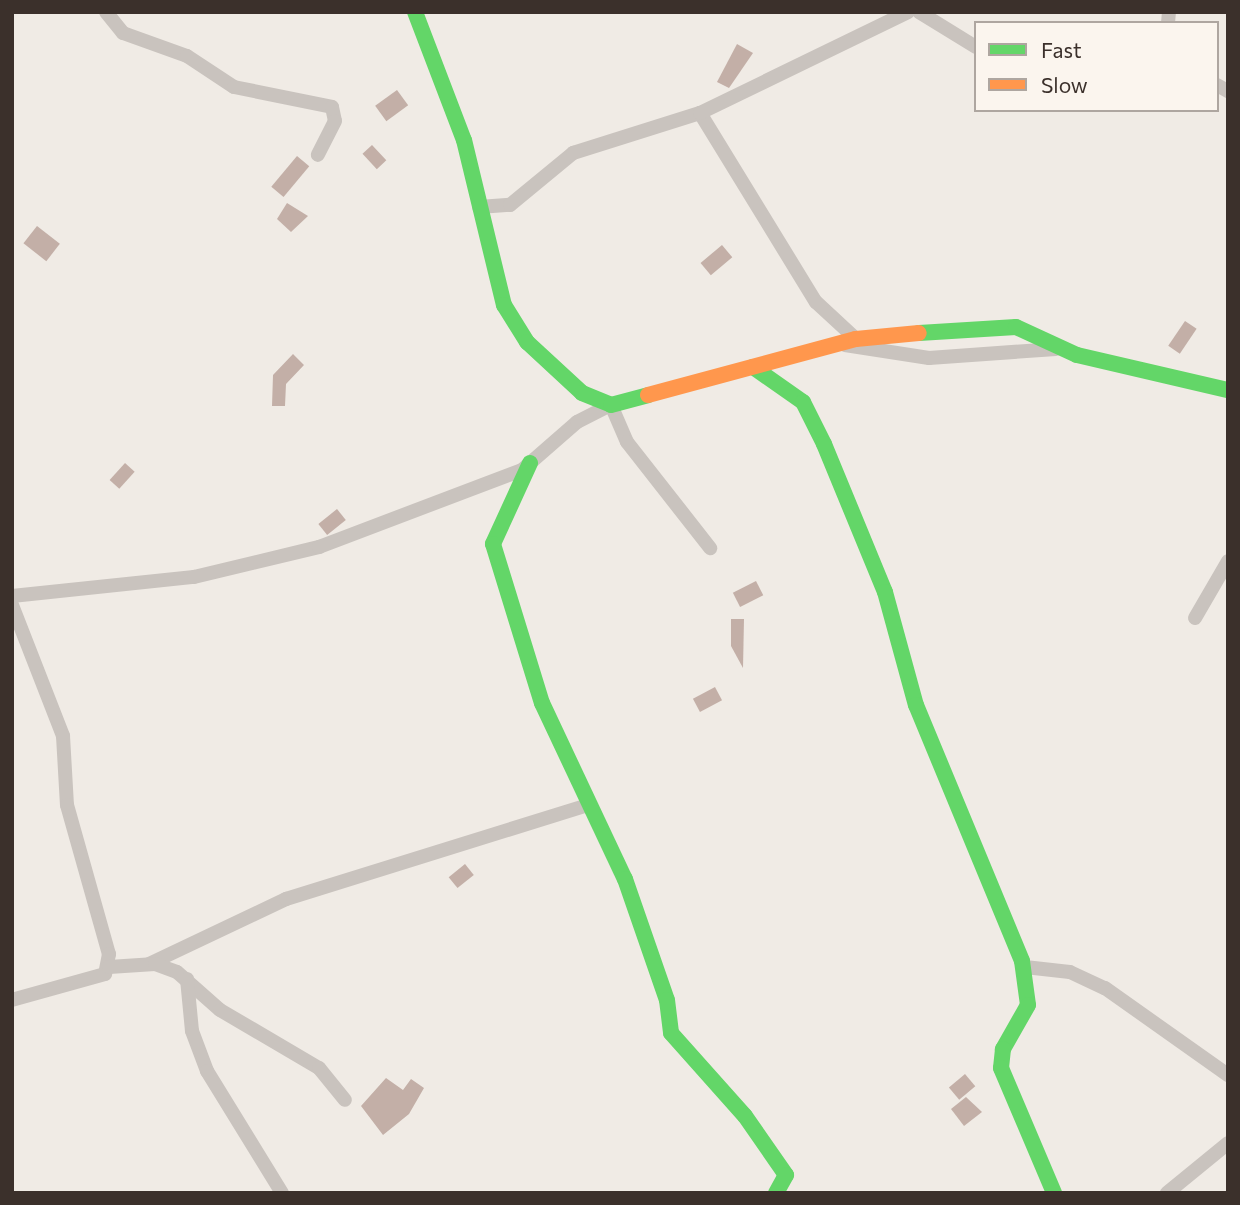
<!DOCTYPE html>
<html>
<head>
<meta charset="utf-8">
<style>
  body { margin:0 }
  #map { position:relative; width:1240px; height:1205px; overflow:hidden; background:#f0ebe5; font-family:Commissioner,sans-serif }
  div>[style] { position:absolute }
  .building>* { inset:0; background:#c3afa7; transform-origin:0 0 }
  .street>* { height:14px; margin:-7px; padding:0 7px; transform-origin:7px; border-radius:7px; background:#c9c3be }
  .fast>* { height:16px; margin:-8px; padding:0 8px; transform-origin:8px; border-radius:8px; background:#63d668 }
  .slow>* { height:16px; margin:-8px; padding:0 8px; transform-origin:8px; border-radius:8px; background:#ff974d }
  span { translate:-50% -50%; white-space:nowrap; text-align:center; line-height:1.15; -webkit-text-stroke:6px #fbf5ee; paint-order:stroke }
  .frame { position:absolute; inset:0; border:14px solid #3b302b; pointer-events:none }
  .legend { position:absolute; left:974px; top:21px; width:245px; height:91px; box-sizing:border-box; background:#fbf5ee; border:2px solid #aea6a0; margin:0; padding:9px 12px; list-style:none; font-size:21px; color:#3b302b }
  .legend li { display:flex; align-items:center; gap:14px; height:35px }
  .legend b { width:35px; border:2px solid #aea6a0 }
</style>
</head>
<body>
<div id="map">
  <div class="building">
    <i style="clip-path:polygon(737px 44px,753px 53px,729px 88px,717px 82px)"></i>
    <i style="left:397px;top:90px;width:19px;height:27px;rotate:54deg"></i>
    <i style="left:372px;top:145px;width:21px;height:13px;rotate:47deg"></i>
    <i style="left:297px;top:156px;width:16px;height:40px;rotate:40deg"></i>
    <i style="clip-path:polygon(287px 203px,308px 216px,291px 232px,277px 219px)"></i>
    <i style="left:37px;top:226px;width:29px;height:22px;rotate:38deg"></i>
    <i style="left:722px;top:245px;width:16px;height:28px;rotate:50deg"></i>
    <i style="left:1185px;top:321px;width:14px;height:30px;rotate:34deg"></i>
    <i style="clip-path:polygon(293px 354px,304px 365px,286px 384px,285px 406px,272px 406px,273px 375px)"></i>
    <i style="left:125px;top:463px;width:13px;height:23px;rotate:42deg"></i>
    <i style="left:337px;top:509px;width:14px;height:24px;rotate:51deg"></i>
    <i style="left:756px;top:581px;width:16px;height:26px;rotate:63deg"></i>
    <i style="clip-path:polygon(731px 619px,744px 619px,743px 668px,731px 646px)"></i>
    <i style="left:715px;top:687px;width:15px;height:25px;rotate:62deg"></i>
    <i style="left:465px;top:864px;width:14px;height:21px;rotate:51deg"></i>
    <i style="left:965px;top:1074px;width:16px;height:21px;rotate:50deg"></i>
    <i style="clip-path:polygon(386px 1078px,403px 1090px,411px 1079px,424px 1088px,409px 1114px,383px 1135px,361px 1106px)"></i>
    <i style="clip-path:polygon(966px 1097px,982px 1112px,964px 1126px,951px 1109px)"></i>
  </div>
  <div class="street">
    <i style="left:106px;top:12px;width:27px;rotate:51deg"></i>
    <i style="left:123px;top:33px;width:68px;rotate:19.8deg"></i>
    <i style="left:187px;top:56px;width:56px;rotate:33.4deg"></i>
    <i style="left:234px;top:87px;width:100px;rotate:11.5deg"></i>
    <i style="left:332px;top:107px;width:14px;rotate:78deg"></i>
    <i style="left:335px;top:121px;width:38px;rotate:117deg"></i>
    <i style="left:919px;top:12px;width:67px;rotate:31.6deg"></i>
    <i style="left:1168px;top:23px;width:11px;rotate:-85deg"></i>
    <i style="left:1217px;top:85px;width:13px;rotate:29deg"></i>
    <i style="left:700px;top:113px;width:222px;rotate:58.5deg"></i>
    <i style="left:816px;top:302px;width:54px;rotate:42.8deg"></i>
    <i style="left:479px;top:207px;width:31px;rotate:-4deg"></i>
    <i style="left:510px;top:205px;width:82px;rotate:-39.5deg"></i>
    <i style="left:573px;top:153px;width:133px;rotate:-17.5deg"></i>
    <i style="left:700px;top:113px;width:231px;rotate:-25.9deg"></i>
    <i style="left:845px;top:345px;width:85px;rotate:8.8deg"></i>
    <i style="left:929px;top:358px;width:127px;rotate:-4.1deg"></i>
    <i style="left:12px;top:596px;width:183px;rotate:-6deg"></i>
    <i style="left:194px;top:577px;width:129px;rotate:-13.5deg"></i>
    <i style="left:319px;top:547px;width:217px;rotate:-20.8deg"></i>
    <i style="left:522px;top:470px;width:73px;rotate:-41.1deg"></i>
    <i style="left:577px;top:422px;width:38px;rotate:-27deg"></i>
    <i style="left:611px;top:405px;width:40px;rotate:66.6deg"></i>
    <i style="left:627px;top:442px;width:135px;rotate:51.9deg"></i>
    <i style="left:12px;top:605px;width:141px;rotate:68.7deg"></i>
    <i style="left:63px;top:736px;width:69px;rotate:86.7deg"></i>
    <i style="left:67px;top:805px;width:155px;rotate:74.3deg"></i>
    <i style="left:109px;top:954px;width:20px;rotate:101deg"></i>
    <i style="left:105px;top:974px;width:97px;rotate:164.4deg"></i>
    <i style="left:1195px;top:618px;width:66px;rotate:-59.9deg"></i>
    <i style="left:149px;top:964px;width:152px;rotate:-25.4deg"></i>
    <i style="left:286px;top:899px;width:315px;rotate:-17.3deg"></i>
    <i style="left:109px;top:967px;width:46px;rotate:-3.7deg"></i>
    <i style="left:155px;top:964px;width:23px;rotate:20deg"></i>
    <i style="left:177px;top:972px;width:57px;rotate:41.5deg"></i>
    <i style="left:220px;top:1010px;width:115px;rotate:30.4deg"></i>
    <i style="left:319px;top:1068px;width:41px;rotate:50.9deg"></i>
    <i style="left:1025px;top:967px;width:45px;rotate:6.3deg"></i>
    <i style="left:1070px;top:972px;width:38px;rotate:25deg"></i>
    <i style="left:1105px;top:988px;width:151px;rotate:35.3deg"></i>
    <i style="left:187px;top:979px;width:52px;rotate:84.5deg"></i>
    <i style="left:192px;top:1031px;width:43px;rotate:69.4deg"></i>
    <i style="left:207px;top:1071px;width:143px;rotate:58.4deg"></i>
    <i style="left:1167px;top:1193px;width:79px;rotate:-39.3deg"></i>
  </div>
  <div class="fast">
    <i style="left:415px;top:12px;width:137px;rotate:69.1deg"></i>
    <i style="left:464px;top:140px;width:170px;rotate:76.4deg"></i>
    <i style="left:504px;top:305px;width:44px;rotate:58.1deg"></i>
    <i style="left:527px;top:342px;width:75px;rotate:42.8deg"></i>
    <i style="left:582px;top:393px;width:31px;rotate:22deg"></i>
    <i style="left:611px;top:405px;width:38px;rotate:-15deg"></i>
    <i style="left:919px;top:333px;width:97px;rotate:-3.5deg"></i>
    <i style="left:1016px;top:327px;width:67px;rotate:24.7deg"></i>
    <i style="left:1077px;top:355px;width:155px;rotate:13.1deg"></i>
    <i style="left:753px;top:367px;width:61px;rotate:35deg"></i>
    <i style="left:803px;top:402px;width:47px;rotate:63.4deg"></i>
    <i style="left:824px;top:444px;width:160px;rotate:67.6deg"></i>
    <i style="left:885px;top:592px;width:117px;rotate:74.7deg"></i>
    <i style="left:916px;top:705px;width:277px;rotate:67.5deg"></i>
    <i style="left:1022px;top:961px;width:44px;rotate:82.2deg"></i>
    <i style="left:1028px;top:1005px;width:51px;rotate:119.6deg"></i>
    <i style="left:1003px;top:1049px;width:19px;rotate:96deg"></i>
    <i style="left:1001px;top:1068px;width:136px;rotate:67deg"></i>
    <i style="left:530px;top:463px;width:89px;rotate:114.6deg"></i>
    <i style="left:493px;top:544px;width:166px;rotate:72.9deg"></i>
    <i style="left:542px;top:703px;width:195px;rotate:64.8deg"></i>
    <i style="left:625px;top:879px;width:128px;rotate:70.9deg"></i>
    <i style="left:667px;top:1000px;width:33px;rotate:83deg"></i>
    <i style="left:671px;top:1033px;width:111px;rotate:48.3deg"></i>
    <i style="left:745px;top:1116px;width:72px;rotate:55.2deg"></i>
    <i style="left:786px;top:1175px;width:21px;rotate:119deg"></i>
  </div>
  <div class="slow">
    <i style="left:648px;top:395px;width:215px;rotate:-15.1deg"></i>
    <i style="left:856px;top:339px;width:63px;rotate:-5.4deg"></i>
  </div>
  <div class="frame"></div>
  <ul class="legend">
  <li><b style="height:9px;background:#63d668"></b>Fast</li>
  <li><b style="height:9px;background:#ff974d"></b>Slow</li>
  </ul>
</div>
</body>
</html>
